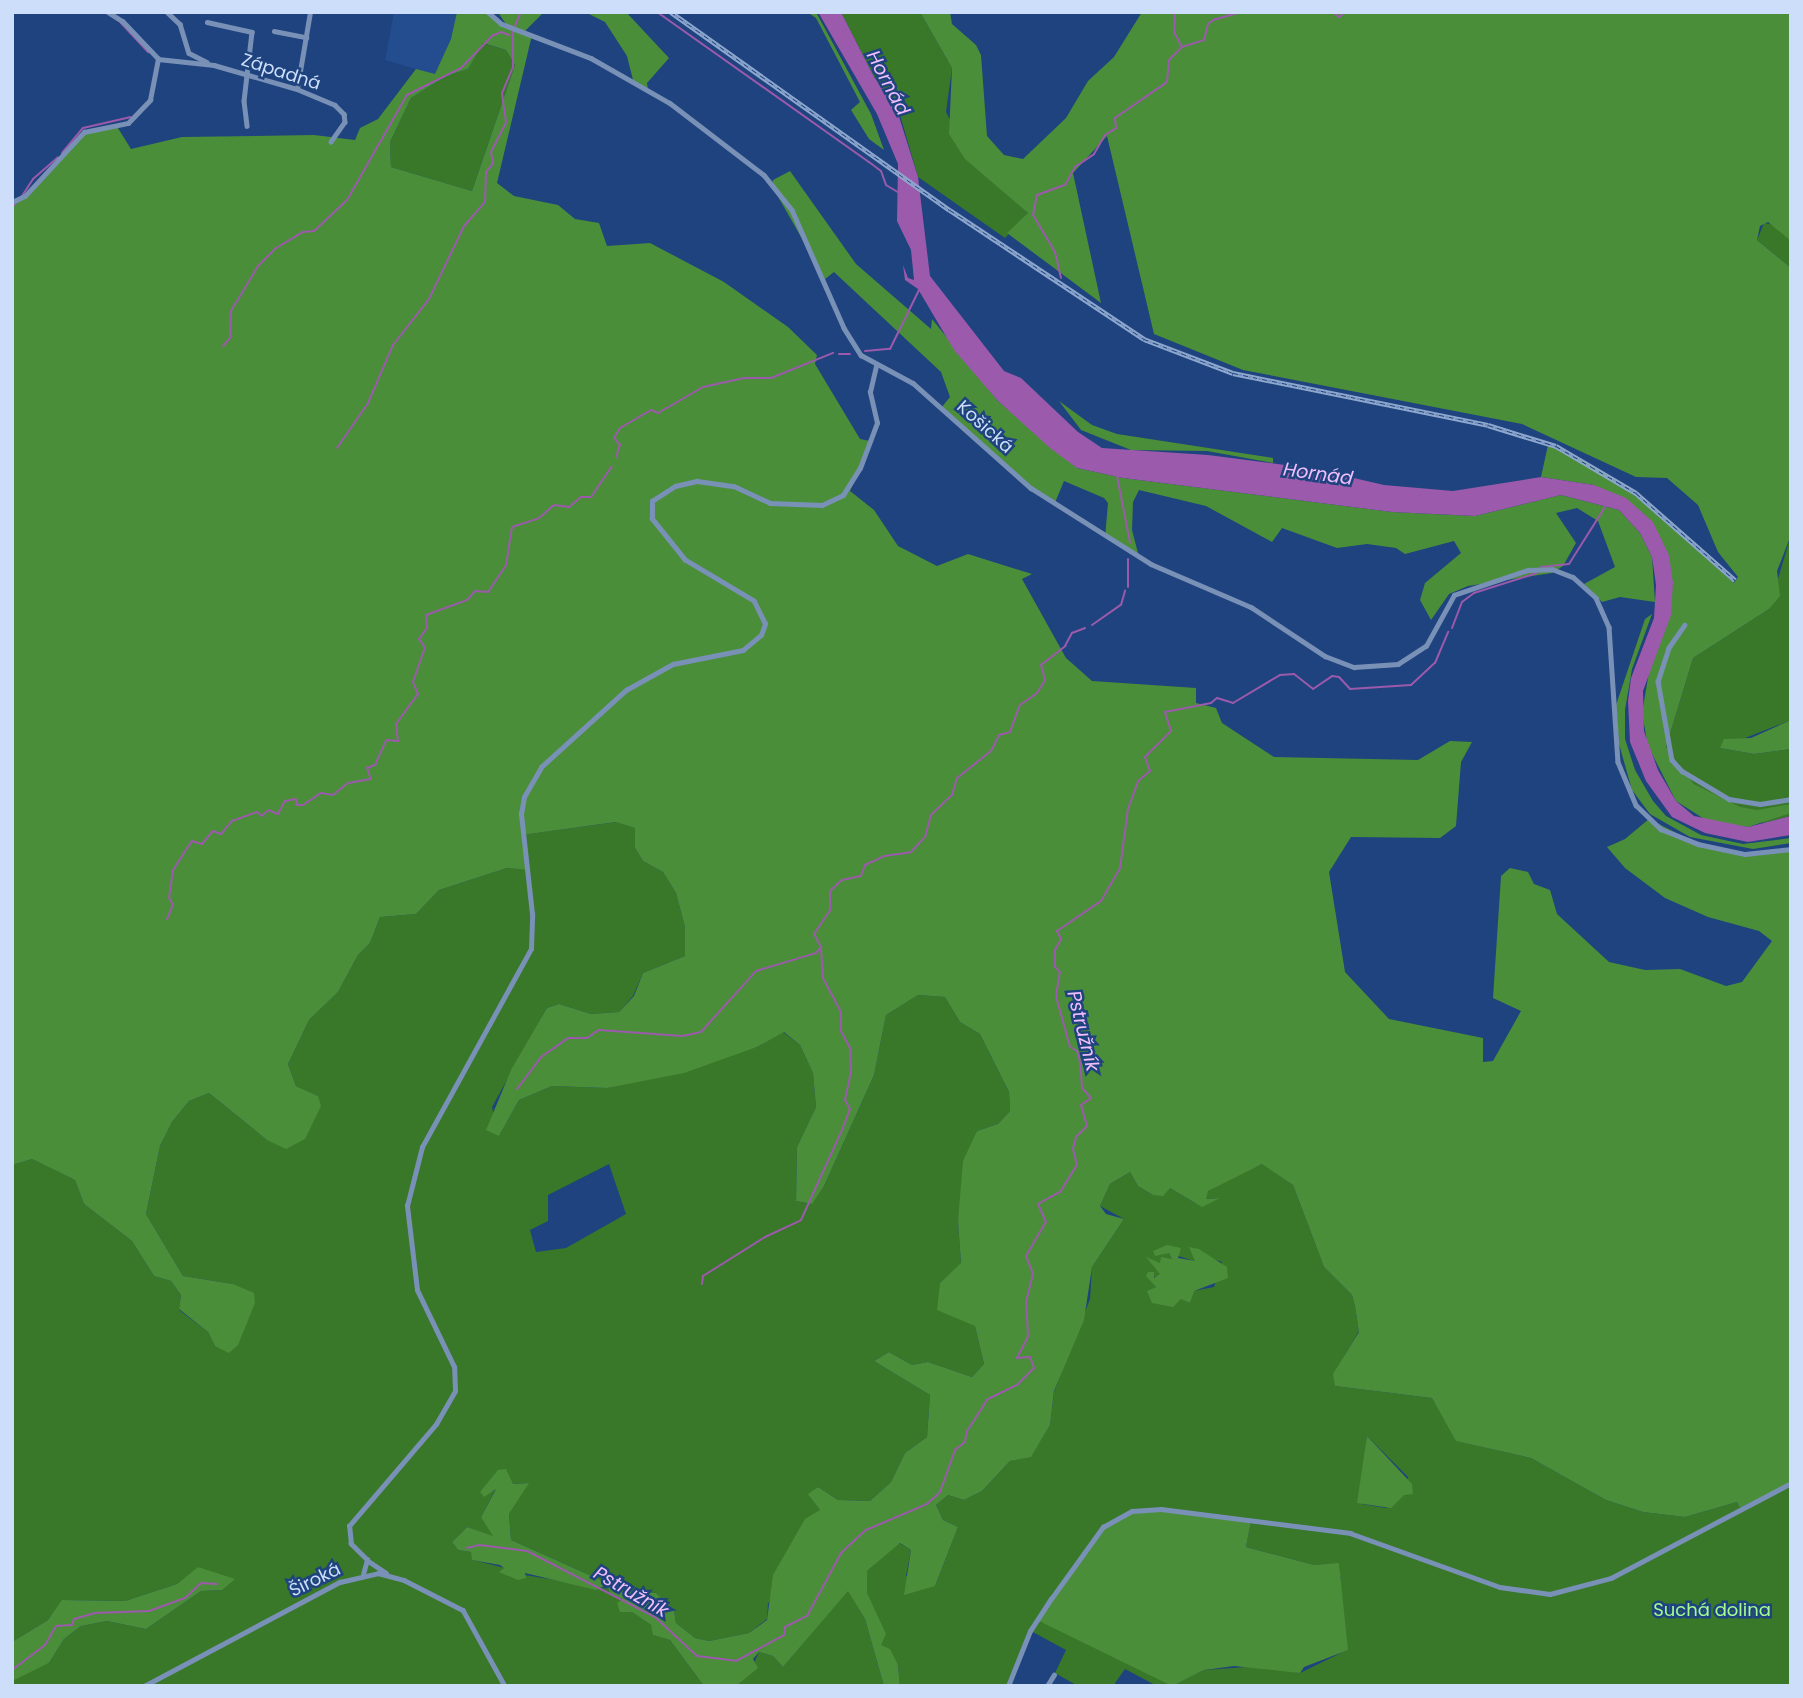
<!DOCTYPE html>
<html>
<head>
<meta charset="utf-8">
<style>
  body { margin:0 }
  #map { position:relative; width:1803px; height:1698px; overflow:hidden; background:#1e437e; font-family:Poppins,sans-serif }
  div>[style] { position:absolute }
  .built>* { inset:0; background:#234d8e }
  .green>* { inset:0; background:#397729 }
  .forest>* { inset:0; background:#4b8e39 }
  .water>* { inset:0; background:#9b5aab }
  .stream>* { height:2px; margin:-1px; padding:0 1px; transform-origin:1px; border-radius:1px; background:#9b5aab }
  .minor>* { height:4.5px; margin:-2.25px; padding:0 2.25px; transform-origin:2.25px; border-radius:2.25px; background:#7991b6 }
  .rail>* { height:4.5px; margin-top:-2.25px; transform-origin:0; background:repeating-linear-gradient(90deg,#1e437e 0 5px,#8ea7ce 0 10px); box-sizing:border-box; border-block:2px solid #8ea7ce }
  span { translate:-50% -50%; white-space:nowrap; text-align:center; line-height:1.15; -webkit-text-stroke:5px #1e437e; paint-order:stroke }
  .street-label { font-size:18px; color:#ccdefa }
  .park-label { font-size:18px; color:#a2fb8c }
  .water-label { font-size:19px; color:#f1befe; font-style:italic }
  .frame { position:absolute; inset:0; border:14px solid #ccdefa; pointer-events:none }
</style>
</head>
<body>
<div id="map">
  <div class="built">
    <i style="clip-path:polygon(394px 12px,457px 12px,451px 39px,435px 75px,385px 60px)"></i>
  </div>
  <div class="green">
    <i style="clip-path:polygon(841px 12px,920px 12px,952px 68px,946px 112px,974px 166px,1028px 213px,1005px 238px,918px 177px,900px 115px,874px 77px)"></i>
    <i style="clip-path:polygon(482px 43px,506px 50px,515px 65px,472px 191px,391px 167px,390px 142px,411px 98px,446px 76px,468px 69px)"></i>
    <i style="clip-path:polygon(1764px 223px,1775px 225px,1791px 241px,1791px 268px,1757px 240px)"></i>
    <i style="clip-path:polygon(1791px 535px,1791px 720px,1720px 748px,1754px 754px,1791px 749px,1791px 816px,1764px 823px,1694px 784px,1666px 747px,1693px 658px,1769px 609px)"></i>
    <i style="clip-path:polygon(evenodd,617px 822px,636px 828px,635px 848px,643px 861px,663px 872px,676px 893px,685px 927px,685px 956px,643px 973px,633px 996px,619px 1012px,591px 1014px,559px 1004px,547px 1008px,492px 1107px,499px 1136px,519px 1100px,552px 1086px,607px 1088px,757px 1047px,783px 1032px,800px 1045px,813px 1073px,816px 1107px,797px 1147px,796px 1201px,811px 1204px,824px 1186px,874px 1075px,886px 1015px,918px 995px,945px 997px,960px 1022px,980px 1034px,1009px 1092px,1010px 1111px,998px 1124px,977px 1131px,958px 1221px,961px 1264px,940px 1283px,975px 1326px,984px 1364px,972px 1377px,928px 1362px,912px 1365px,889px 1352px,874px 1361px,930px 1395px,927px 1437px,905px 1453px,891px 1482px,870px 1501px,838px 1500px,818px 1487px,809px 1494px,820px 1510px,768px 1604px,767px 1619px,749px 1633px,709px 1641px,695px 1638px,676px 1623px,674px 1610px,656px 1593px,625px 1591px,511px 1540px,509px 1514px,528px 1483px,513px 1484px,506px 1478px,496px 1488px,481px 1517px,494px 1531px,493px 1537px,467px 1527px,452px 1542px,458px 1550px,471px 1552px,473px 1560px,505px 1568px,500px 1571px,610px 1589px,610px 1595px,624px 1600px,632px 1612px,651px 1625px,654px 1635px,670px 1640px,704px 1686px,12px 1686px,13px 1679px,49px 1663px,64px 1639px,81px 1626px,107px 1621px,146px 1629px,201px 1591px,222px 1590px,199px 1567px,177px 1584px,125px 1601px,63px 1600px,48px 1620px,12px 1642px,12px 1165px,32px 1159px,75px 1180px,84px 1204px,132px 1241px,154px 1276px,171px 1281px,181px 1295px,179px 1310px,208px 1332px,215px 1346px,233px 1284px,183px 1276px,146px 1214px,160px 1146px,172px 1122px,189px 1101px,209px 1093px,267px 1140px,318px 1096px,296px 1086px,288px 1064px,309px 1020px,338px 992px,358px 955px,370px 943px,380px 917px,416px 914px,439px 890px,507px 868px,529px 869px,521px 835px,617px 822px,609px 1164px,626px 1214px,566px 1248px,536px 1252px,530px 1230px,548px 1221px,548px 1195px,609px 1164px)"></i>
    <i style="clip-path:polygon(evenodd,1263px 1164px,1293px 1185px,1324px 1267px,1352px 1295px,1355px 1306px,1359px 1331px,1339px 1365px,1335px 1386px,1432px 1398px,1457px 1441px,1531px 1458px,1606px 1500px,1643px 1512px,1685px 1517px,1737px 1502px,1740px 1508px,1791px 1483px,1791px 1686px,1157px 1686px,1125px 1669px,1113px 1686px,1078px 1686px,1055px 1673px,1066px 1650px,1031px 1631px,1008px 1686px,900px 1686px,898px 1665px,881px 1645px,867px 1593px,867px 1571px,899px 1543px,911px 1550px,906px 1576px,935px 1586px,958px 1527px,943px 1520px,936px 1505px,948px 1495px,964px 1500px,982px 1491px,1010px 1461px,1031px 1456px,1050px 1425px,1054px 1392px,1090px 1299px,1092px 1267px,1124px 1219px,1100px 1206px,1110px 1184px,1130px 1172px,1138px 1186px,1153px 1195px,1170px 1188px,1197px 1204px,1219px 1198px,1206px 1199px,1204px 1194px,1226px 1178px,1263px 1164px,1169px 1253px,1197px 1262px,1204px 1256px,1222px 1262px,1214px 1287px,1193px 1291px,1190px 1303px,1181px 1298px,1153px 1303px,1148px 1291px,1156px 1287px,1147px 1273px,1157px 1278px,1172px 1259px,1169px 1253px,1263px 1164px,1367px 1436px,1408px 1477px,1404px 1495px,1386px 1508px,1362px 1504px,1367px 1436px,1263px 1164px,1251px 1521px,1246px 1547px,1314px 1565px,1339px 1564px,1347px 1650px,1300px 1673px,1261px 1666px,1204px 1670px,1171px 1686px,1251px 1521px)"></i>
    <i style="clip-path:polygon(848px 1590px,865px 1619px,884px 1686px,736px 1686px,750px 1671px,759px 1652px,773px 1656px,783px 1667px)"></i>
  </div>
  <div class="forest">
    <i style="clip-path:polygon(evenodd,457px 12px,486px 12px,507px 26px,498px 12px,544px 12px,524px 32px,532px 35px,497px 183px,514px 196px,558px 205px,575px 219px,599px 223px,607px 246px,650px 243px,724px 282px,788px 327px,817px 355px,815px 364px,860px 439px,870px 441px,850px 491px,874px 510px,898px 546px,937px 566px,968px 554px,1032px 574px,1022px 579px,1066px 658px,1092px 681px,1196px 688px,1196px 703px,1216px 708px,1222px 723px,1274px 757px,1418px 760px,1450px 741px,1472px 742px,1461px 762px,1456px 826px,1440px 838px,1351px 837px,1329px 872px,1345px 972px,1389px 1019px,1483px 1038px,1483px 1062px,1493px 1061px,1521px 1011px,1493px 998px,1501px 876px,1510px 868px,1528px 872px,1534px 884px,1550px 890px,1557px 914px,1609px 962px,1645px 970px,1680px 969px,1726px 986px,1742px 982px,1772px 941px,1759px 931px,1708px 917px,1665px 898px,1625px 868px,1607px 847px,1625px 839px,1649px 819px,1698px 844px,1745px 854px,1791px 849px,1791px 1483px,1740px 1508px,1737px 1502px,1685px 1517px,1643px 1512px,1606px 1500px,1531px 1458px,1456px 1441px,1432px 1398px,1335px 1386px,1333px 1374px,1359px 1332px,1355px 1306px,1352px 1295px,1324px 1267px,1293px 1185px,1262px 1164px,1208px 1191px,1206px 1199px,1220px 1198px,1202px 1207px,1170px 1188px,1163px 1196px,1153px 1195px,1138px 1186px,1130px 1172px,1110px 1184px,1100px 1206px,1106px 1214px,1124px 1219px,1092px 1267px,1084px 1320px,1054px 1391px,1050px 1425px,1031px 1457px,1010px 1461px,982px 1491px,964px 1500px,948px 1495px,936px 1505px,943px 1520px,958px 1527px,935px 1586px,904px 1595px,911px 1550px,900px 1543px,867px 1571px,867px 1593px,886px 1634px,881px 1645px,890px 1649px,898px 1665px,900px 1686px,884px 1686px,865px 1619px,848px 1591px,783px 1667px,773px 1656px,759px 1652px,753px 1659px,758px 1668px,736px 1686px,704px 1686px,670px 1640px,653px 1635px,651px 1625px,632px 1612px,620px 1612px,617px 1603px,623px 1599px,610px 1595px,609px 1589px,604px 1586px,596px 1590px,525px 1573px,526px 1578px,518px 1580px,499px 1572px,504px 1568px,500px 1565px,472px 1560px,471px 1552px,458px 1550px,452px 1542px,467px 1527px,493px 1536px,481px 1517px,496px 1489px,484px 1497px,480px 1492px,498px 1470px,506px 1469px,513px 1484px,529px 1483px,509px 1514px,511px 1540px,625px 1591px,656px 1593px,674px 1610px,676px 1623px,695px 1638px,709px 1641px,749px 1633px,767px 1620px,773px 1575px,805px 1519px,820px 1510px,808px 1494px,818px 1487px,838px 1500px,870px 1501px,891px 1482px,905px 1453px,927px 1437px,930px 1395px,874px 1361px,889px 1352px,912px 1365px,928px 1362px,972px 1377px,984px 1364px,975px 1326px,937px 1310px,940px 1283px,961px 1263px,958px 1221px,963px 1161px,977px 1131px,998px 1124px,1010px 1111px,1009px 1092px,980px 1034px,960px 1022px,945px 997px,918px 995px,886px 1015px,874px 1075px,824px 1186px,812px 1204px,796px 1201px,797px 1147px,816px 1107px,813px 1073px,800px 1045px,784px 1032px,757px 1047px,684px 1073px,607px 1088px,552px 1086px,519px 1100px,499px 1136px,486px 1130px,511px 1070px,547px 1008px,559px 1004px,591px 1014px,619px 1012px,634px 996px,643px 973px,685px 956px,685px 927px,676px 893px,663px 872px,643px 861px,635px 848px,635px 828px,616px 822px,522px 835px,529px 870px,507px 868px,439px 890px,416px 914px,380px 917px,370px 943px,358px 955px,338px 992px,309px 1020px,288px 1064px,296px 1086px,318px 1096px,321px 1106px,305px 1139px,286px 1149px,267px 1140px,209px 1093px,189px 1101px,172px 1122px,160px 1146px,146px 1214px,183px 1276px,233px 1284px,254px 1293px,255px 1303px,238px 1345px,229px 1353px,215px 1346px,208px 1332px,179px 1309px,181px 1295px,171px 1281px,154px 1276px,132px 1241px,84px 1204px,75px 1180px,32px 1159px,12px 1165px,12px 201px,28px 194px,83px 134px,116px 125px,131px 149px,182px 137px,314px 135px,355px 140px,360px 128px,378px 119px,416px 69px,435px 74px,451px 39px,457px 12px,483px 43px,506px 50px,515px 65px,472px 191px,391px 167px,390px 142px,411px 98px,446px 76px,468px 69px,483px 43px)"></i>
    <i style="clip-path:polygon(585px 12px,626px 12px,669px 58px,647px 83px,648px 90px,634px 84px,627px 56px,605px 22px)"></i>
    <i style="clip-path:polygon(807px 12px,816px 12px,871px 114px,884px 150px,869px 139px,851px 110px,860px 102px,816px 18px)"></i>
    <i style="clip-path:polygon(920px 12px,950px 12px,952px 24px,976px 45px,981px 55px,987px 136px,1004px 155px,1023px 159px,1066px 118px,1088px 81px,1114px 57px,1142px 12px,1791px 12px,1791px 241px,1768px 222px,1760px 226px,1757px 240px,1791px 268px,1791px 535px,1777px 571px,1780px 596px,1769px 609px,1693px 658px,1666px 747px,1694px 784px,1740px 807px,1757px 810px,1791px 804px,1791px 813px,1748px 827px,1709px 822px,1676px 801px,1648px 746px,1642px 713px,1669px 555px,1594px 485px,1541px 477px,1548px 445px,1594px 466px,1650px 507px,1734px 583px,1738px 577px,1718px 552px,1698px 505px,1667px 478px,1636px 477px,1522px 424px,1243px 370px,1154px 334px,1107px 136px,1073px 173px,1101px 303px,1007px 233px,1028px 213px,965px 159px,949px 134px,952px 68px)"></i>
    <i style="clip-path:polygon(790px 171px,856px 264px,931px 329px,932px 319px,998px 401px,1077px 468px,1123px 478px,1392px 512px,1475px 516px,1561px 495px,1619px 510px,1640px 533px,1652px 557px,1655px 602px,1620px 597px,1602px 602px,1584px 584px,1615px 567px,1598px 521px,1577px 508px,1556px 513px,1576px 543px,1563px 566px,1552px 573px,1468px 586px,1449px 594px,1431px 620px,1420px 600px,1425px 583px,1461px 553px,1454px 541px,1405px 554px,1396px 548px,1367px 544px,1337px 548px,1282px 528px,1272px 542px,1206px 506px,1139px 490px,1133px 502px,1132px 530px,1139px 557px,1105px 538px,1108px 503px,1104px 498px,1064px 481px,1054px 505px,1013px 475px,941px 408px,950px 397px,941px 372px,834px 272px,825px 279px,772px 186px,773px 180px)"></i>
    <i style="clip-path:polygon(1059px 401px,1092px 425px,1117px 434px,1273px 458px,1273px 463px,1207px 451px,1131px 450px,1081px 430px)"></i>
    <i style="clip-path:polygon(1652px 614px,1632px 669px,1625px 710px,1625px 739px,1635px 770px,1653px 801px,1666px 816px,1701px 835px,1743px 844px,1791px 838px,1791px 843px,1753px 849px,1690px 837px,1650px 814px,1632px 790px,1619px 744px,1616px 705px,1645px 619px)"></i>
    <i style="clip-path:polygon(1791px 720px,1791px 749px,1754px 754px,1720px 748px,1724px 739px,1751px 738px)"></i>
    <i style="clip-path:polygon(1167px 1245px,1181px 1248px,1178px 1258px,1195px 1261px,1189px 1247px,1199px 1249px,1227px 1267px,1228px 1278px,1194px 1291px,1190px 1303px,1181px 1299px,1173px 1307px,1152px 1303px,1147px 1291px,1156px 1287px,1146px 1276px,1148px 1272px,1154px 1272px,1154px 1278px,1160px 1274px,1146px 1257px,1160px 1263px,1161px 1257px,1172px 1259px,1169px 1253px,1155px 1256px,1153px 1251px)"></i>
    <i style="clip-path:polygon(1367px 1436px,1412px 1484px,1413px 1494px,1404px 1495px,1391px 1508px,1357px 1503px)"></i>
    <i style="clip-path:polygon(1150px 1509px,1251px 1521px,1246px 1547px,1314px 1565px,1339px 1563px,1348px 1650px,1304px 1667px,1300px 1673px,1234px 1666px,1204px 1670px,1172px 1686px,1037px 1620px,1110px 1521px)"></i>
    <i style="clip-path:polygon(198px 1567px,235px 1579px,222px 1590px,201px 1591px,146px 1629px,107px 1621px,81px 1626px,64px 1639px,49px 1663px,12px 1681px,12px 1642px,48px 1620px,62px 1600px,125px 1601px,177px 1584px)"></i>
  </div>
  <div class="water">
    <i style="clip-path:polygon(818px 12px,841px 12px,874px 77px,896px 107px,918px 177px,930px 276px,1004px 371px,1021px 378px,1078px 432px,1102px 448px,1208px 455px,1315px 469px,1384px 485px,1453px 491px,1541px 477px,1594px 485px,1626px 498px,1653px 522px,1669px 555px,1673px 583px,1671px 615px,1643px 691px,1644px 731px,1658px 770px,1676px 801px,1694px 816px,1748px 827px,1791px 816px,1791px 835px,1748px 842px,1705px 833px,1672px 817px,1646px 781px,1630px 742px,1628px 701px,1631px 678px,1654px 618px,1656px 585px,1652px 557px,1640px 533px,1619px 510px,1561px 495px,1475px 516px,1392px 512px,1123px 478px,1077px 468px,1050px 448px,998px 401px,954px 350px,918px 289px,905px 280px,903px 265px,908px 278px,914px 280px,911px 250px,897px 221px,898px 164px,877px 114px)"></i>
  </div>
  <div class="stream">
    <i style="left:657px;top:12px;width:260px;rotate:35.3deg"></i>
    <i style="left:869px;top:162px;width:15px;rotate:37deg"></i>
    <i style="left:881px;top:171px;width:15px;rotate:70deg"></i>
    <i style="left:886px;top:185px;width:17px;rotate:31deg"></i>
    <i style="left:1333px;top:12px;width:8px;rotate:40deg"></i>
    <i style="left:1339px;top:17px;width:9px;rotate:-36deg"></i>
    <i style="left:1377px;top:12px;width:1px"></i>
    <i style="left:1427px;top:12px;width:19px"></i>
    <i style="left:121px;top:23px;width:40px;rotate:47deg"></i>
    <i style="left:515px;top:26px;width:15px;rotate:-67deg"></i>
    <i style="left:1182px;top:47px;width:23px;rotate:-18deg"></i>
    <i style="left:1204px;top:40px;width:16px;rotate:-76deg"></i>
    <i style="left:1208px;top:24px;width:6px;rotate:-39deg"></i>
    <i style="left:1213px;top:20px;width:29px;rotate:-16deg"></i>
    <i style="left:62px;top:153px;width:33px;rotate:-50deg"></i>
    <i style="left:83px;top:128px;width:49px;rotate:-12.9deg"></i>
    <i style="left:22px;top:196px;width:20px;rotate:-57deg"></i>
    <i style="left:33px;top:179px;width:33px;rotate:-41deg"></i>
    <i style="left:12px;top:207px;width:10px;rotate:-45deg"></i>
    <i style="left:1061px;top:278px;width:27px;rotate:-103deg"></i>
    <i style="left:1055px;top:252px;width:43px;rotate:-120.7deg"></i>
    <i style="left:1033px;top:215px;width:20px;rotate:-79deg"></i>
    <i style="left:1037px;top:195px;width:30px;rotate:-20deg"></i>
    <i style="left:1065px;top:185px;width:21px;rotate:-61deg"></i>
    <i style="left:1075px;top:167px;width:23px;rotate:-34deg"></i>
    <i style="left:1094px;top:154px;width:22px;rotate:-60deg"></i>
    <i style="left:1105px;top:135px;width:13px;rotate:-32deg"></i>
    <i style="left:1116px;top:128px;width:10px;rotate:-96deg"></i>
    <i style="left:1115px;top:118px;width:63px;rotate:-34.7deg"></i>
    <i style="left:1167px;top:82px;width:22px;rotate:-85deg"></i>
    <i style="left:1169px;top:60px;width:18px;rotate:-45deg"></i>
    <i style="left:1182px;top:47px;width:17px;rotate:-118deg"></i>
    <i style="left:1174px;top:32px;width:20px;rotate:-87deg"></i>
    <i style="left:223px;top:346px;width:11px;rotate:-49deg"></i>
    <i style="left:230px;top:338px;width:27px;rotate:-88deg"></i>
    <i style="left:231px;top:311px;width:52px;rotate:-59deg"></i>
    <i style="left:258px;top:266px;width:25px;rotate:-45deg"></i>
    <i style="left:276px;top:248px;width:31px;rotate:-31deg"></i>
    <i style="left:303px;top:232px;width:11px;rotate:-5deg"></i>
    <i style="left:314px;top:231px;width:45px;rotate:-43.2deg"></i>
    <i style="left:347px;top:200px;width:121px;rotate:-60.3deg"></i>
    <i style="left:407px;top:95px;width:60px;rotate:-26.6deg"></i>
    <i style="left:461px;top:68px;width:45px;rotate:-45.9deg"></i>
    <i style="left:492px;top:36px;width:10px;rotate:-24deg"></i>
    <i style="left:501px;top:32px;width:9px;rotate:21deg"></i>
    <i style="left:865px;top:351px;width:25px;rotate:-5deg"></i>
    <i style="left:890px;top:349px;width:66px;rotate:-63.8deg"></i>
    <i style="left:839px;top:354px;width:11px"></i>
    <i style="left:337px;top:448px;width:55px;rotate:-55.4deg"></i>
    <i style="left:368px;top:403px;width:63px;rotate:-66.7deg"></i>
    <i style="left:393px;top:345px;width:58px;rotate:-52deg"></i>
    <i style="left:429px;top:299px;width:81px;rotate:-64.4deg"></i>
    <i style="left:464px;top:226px;width:32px;rotate:-49deg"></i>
    <i style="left:485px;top:202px;width:30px;rotate:-88deg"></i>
    <i style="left:486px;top:172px;width:11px;rotate:-49deg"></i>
    <i style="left:493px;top:164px;width:12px;rotate:-99deg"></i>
    <i style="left:491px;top:152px;width:34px;rotate:-63deg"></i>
    <i style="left:506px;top:122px;width:29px;rotate:-98deg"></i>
    <i style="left:502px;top:93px;width:28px;rotate:-67deg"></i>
    <i style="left:513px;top:67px;width:36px;rotate:-90deg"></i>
    <i style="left:616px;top:457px;width:13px;rotate:-72deg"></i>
    <i style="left:620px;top:445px;width:9px;rotate:-131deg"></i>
    <i style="left:614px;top:438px;width:12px;rotate:-59deg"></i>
    <i style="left:620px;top:428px;width:36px;rotate:-30deg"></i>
    <i style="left:651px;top:410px;width:8px;rotate:23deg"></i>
    <i style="left:658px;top:413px;width:52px;rotate:-30deg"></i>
    <i style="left:703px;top:387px;width:42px;rotate:-12.4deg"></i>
    <i style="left:744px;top:378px;width:27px"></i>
    <i style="left:771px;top:378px;width:67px;rotate:-22deg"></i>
    <i style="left:1117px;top:476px;width:68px;rotate:79deg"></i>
    <i style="left:1128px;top:559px;width:28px;rotate:90deg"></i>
    <i style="left:1541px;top:567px;width:28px;rotate:-6deg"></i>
    <i style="left:1569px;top:564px;width:67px;rotate:-57.7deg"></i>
    <i style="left:1092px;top:625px;width:35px;rotate:-35deg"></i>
    <i style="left:1121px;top:605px;width:15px;rotate:-74deg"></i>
    <i style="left:1452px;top:628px;width:28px;rotate:-69deg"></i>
    <i style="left:1462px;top:602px;width:15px;rotate:-37deg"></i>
    <i style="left:1474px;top:593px;width:66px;rotate:-17.6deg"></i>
    <i style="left:167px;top:919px;width:15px;rotate:-67deg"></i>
    <i style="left:173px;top:905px;width:8px;rotate:-120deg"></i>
    <i style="left:169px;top:898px;width:28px;rotate:-82deg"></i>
    <i style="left:173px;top:870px;width:35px;rotate:-57deg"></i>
    <i style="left:192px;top:841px;width:10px;rotate:17deg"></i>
    <i style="left:202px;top:844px;width:17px;rotate:-50deg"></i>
    <i style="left:213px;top:831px;width:9px;rotate:21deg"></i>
    <i style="left:221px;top:834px;width:17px;rotate:-50deg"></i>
    <i style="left:232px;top:821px;width:27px;rotate:-20deg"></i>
    <i style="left:257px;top:812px;width:6px;rotate:39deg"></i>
    <i style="left:262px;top:816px;width:8px;rotate:-45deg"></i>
    <i style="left:268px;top:810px;width:11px;rotate:22deg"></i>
    <i style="left:278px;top:814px;width:15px;rotate:-62deg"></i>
    <i style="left:285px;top:801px;width:11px;rotate:-10deg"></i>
    <i style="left:296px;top:799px;width:6px;rotate:81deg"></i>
    <i style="left:297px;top:805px;width:6px"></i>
    <i style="left:303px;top:805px;width:22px;rotate:-34deg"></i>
    <i style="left:321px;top:793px;width:12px;rotate:9deg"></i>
    <i style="left:333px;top:795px;width:19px;rotate:-39deg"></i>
    <i style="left:348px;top:783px;width:23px;rotate:-10deg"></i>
    <i style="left:371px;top:779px;width:12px;rotate:-110deg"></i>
    <i style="left:367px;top:768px;width:9px;rotate:-21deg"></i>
    <i style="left:375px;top:765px;width:27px;rotate:-66deg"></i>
    <i style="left:386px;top:740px;width:12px;rotate:5deg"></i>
    <i style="left:398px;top:741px;width:17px;rotate:-97deg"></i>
    <i style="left:396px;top:724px;width:37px;rotate:-54deg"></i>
    <i style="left:418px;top:694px;width:13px;rotate:-113deg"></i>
    <i style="left:413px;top:682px;width:36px;rotate:-71deg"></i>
    <i style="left:425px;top:648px;width:11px;rotate:-124deg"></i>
    <i style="left:419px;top:639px;width:14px;rotate:-54deg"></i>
    <i style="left:427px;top:628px;width:13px;rotate:-94deg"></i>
    <i style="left:426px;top:615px;width:44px;rotate:-20.1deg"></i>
    <i style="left:467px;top:600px;width:12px;rotate:-48deg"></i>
    <i style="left:475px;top:591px;width:13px;rotate:4deg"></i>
    <i style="left:488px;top:592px;width:32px;rotate:-56deg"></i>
    <i style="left:506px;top:565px;width:38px;rotate:-81deg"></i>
    <i style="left:512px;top:527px;width:28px;rotate:-18deg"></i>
    <i style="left:539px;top:518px;width:20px;rotate:-41deg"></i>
    <i style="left:554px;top:505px;width:15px;rotate:8deg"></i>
    <i style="left:569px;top:507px;width:16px;rotate:-40deg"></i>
    <i style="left:581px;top:497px;width:10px"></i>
    <i style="left:591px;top:497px;width:37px;rotate:-56deg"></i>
    <i style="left:517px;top:1089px;width:40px;rotate:-53deg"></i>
    <i style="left:541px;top:1057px;width:33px;rotate:-35deg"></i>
    <i style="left:568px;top:1038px;width:19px"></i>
    <i style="left:587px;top:1038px;width:14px;rotate:-34deg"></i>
    <i style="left:599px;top:1030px;width:84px;rotate:4.1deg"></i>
    <i style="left:683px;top:1036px;width:18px;rotate:-13deg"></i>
    <i style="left:701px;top:1032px;width:82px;rotate:-48deg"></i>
    <i style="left:756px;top:971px;width:63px;rotate:-16.7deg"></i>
    <i style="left:816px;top:953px;width:8px;rotate:-50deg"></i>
    <i style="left:821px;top:947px;width:15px;rotate:-118deg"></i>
    <i style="left:814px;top:934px;width:29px;rotate:-56deg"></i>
    <i style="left:830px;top:910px;width:19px;rotate:-90deg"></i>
    <i style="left:830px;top:891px;width:16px;rotate:-43deg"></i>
    <i style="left:842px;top:880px;width:19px;rotate:-12deg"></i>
    <i style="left:861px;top:876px;width:12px;rotate:-70deg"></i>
    <i style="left:865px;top:865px;width:21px;rotate:-25deg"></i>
    <i style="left:884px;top:856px;width:27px;rotate:-8deg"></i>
    <i style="left:911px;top:852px;width:21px;rotate:-47deg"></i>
    <i style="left:925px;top:837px;width:23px;rotate:-75deg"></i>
    <i style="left:931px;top:815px;width:29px;rotate:-44deg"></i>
    <i style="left:952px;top:795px;width:18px;rotate:-74deg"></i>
    <i style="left:957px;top:778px;width:43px;rotate:-38.5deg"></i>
    <i style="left:991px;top:751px;width:18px;rotate:-63deg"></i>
    <i style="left:999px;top:735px;width:11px;rotate:-15deg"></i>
    <i style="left:1010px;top:732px;width:29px;rotate:-70deg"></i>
    <i style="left:1020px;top:705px;width:21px;rotate:-35deg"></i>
    <i style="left:1037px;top:693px;width:15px;rotate:-58deg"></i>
    <i style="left:1045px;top:680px;width:16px;rotate:-105deg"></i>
    <i style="left:1041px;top:665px;width:31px;rotate:-38deg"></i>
    <i style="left:1065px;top:646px;width:15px;rotate:-62deg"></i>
    <i style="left:1072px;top:633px;width:14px;rotate:-21deg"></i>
    <i style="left:702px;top:1284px;width:8px;rotate:-83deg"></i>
    <i style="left:703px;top:1276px;width:73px;rotate:-32.2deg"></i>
    <i style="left:765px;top:1237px;width:40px;rotate:-25deg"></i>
    <i style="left:801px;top:1220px;width:99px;rotate:-65.5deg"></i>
    <i style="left:842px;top:1130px;width:22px;rotate:-69deg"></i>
    <i style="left:850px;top:1109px;width:10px;rotate:-119deg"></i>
    <i style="left:845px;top:1100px;width:29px;rotate:-78deg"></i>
    <i style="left:851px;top:1072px;width:24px;rotate:-92deg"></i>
    <i style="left:850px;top:1048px;width:19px;rotate:-118deg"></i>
    <i style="left:841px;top:1031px;width:19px;rotate:-90deg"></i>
    <i style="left:841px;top:1012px;width:38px;rotate:-118deg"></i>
    <i style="left:823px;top:978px;width:31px;rotate:-94deg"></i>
    <i style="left:467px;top:1548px;width:12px;rotate:-14deg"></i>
    <i style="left:479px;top:1545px;width:48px;rotate:7.1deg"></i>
    <i style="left:527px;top:1551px;width:144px;rotate:27.3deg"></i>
    <i style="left:655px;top:1617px;width:57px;rotate:42.9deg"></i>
    <i style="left:697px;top:1656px;width:39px;rotate:7deg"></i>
    <i style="left:736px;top:1661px;width:55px;rotate:-28.4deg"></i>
    <i style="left:784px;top:1635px;width:8px;rotate:-83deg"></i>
    <i style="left:785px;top:1627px;width:25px;rotate:-27deg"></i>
    <i style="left:807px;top:1616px;width:72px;rotate:-61.6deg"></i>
    <i style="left:841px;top:1553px;width:34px;rotate:-43deg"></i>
    <i style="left:866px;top:1530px;width:66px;rotate:-23.1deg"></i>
    <i style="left:927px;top:1504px;width:18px;rotate:-43deg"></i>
    <i style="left:940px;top:1492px;width:45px;rotate:-70.3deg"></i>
    <i style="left:955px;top:1450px;width:13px;rotate:-39deg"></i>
    <i style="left:965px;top:1442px;width:11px;rotate:-80deg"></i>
    <i style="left:967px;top:1431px;width:38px;rotate:-57deg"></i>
    <i style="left:988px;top:1399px;width:32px;rotate:-26deg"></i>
    <i style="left:1017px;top:1385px;width:24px;rotate:-45deg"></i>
    <i style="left:1034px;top:1368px;width:12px;rotate:-110deg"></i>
    <i style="left:1030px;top:1357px;width:13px;rotate:176deg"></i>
    <i style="left:1017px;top:1358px;width:25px;rotate:-63deg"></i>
    <i style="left:1028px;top:1336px;width:34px;rotate:-93deg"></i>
    <i style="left:1026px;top:1302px;width:29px;rotate:-76deg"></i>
    <i style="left:1033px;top:1274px;width:19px;rotate:-111deg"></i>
    <i style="left:1026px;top:1256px;width:39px;rotate:-60deg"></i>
    <i style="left:1046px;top:1222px;width:20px;rotate:-114deg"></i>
    <i style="left:1038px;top:1204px;width:25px;rotate:-29deg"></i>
    <i style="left:1060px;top:1192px;width:32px;rotate:-58deg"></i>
    <i style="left:1077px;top:1165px;width:16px;rotate:-104deg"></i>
    <i style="left:1073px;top:1149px;width:12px;rotate:-76deg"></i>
    <i style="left:1076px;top:1137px;width:16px;rotate:-45deg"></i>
    <i style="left:1087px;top:1126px;width:22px;rotate:-106deg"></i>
    <i style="left:1081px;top:1105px;width:12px;rotate:-35deg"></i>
    <i style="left:1091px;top:1098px;width:13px;rotate:-132deg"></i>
    <i style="left:1082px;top:1088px;width:26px;rotate:-94deg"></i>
    <i style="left:1080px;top:1062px;width:11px;rotate:-105deg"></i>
    <i style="left:1077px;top:1051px;width:8px;rotate:-150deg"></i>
    <i style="left:1070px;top:1047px;width:53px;rotate:-105.4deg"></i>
    <i style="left:1056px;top:996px;width:24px;rotate:-81deg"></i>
    <i style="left:1060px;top:972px;width:7px;rotate:-135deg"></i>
    <i style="left:1055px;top:967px;width:17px;rotate:-90deg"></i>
    <i style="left:1055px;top:950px;width:13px;rotate:-61deg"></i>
    <i style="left:1061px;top:939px;width:9px;rotate:-117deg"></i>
    <i style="left:1057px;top:931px;width:53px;rotate:-34.3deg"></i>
    <i style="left:1101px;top:901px;width:38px;rotate:-60deg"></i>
    <i style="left:1120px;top:868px;width:60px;rotate:-82.3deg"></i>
    <i style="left:1128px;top:809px;width:30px;rotate:-70deg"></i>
    <i style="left:1138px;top:781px;width:16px;rotate:-40deg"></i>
    <i style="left:1150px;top:771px;width:15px;rotate:-110deg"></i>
    <i style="left:1145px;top:757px;width:37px;rotate:-45deg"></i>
    <i style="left:1171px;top:731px;width:20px;rotate:-108deg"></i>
    <i style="left:1165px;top:712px;width:47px;rotate:-11.1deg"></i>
    <i style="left:1211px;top:703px;width:8px;rotate:-40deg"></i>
    <i style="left:1217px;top:698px;width:17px;rotate:17deg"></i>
    <i style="left:1233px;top:703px;width:55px;rotate:-30.8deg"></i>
    <i style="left:1280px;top:675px;width:14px;rotate:-4deg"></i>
    <i style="left:1294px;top:674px;width:24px;rotate:38deg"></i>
    <i style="left:1313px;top:689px;width:23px;rotate:-34deg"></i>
    <i style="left:1332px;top:676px;width:7px;rotate:8deg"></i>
    <i style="left:1339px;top:677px;width:16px;rotate:47deg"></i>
    <i style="left:1350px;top:689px;width:61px;rotate:-3.8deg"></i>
    <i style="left:1411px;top:685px;width:33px;rotate:-43deg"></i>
    <i style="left:1435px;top:663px;width:34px;rotate:-67deg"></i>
    <i style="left:12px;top:1670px;width:41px;rotate:-37.1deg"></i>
    <i style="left:45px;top:1645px;width:22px;rotate:-60deg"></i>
    <i style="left:56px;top:1626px;width:16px;rotate:-4deg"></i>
    <i style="left:72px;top:1625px;width:6px;rotate:-72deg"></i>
    <i style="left:74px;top:1619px;width:22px;rotate:-16deg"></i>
    <i style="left:95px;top:1613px;width:54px;rotate:-2.1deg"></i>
    <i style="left:149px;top:1611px;width:38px;rotate:-20deg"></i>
    <i style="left:185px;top:1598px;width:22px;rotate:-43deg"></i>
    <i style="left:201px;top:1583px;width:16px;rotate:4deg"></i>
  </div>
  <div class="minor">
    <i style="left:167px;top:12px;width:18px;rotate:43deg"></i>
    <i style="left:180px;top:24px;width:30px;rotate:73deg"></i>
    <i style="left:189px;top:53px;width:20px;rotate:27deg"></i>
    <i style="left:488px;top:12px;width:18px;rotate:41deg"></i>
    <i style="left:502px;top:24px;width:95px;rotate:20.9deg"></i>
    <i style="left:591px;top:58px;width:91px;rotate:29.7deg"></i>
    <i style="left:670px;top:103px;width:118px;rotate:37.5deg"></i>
    <i style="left:764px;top:175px;width:45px;rotate:51.3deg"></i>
    <i style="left:792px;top:210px;width:129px;rotate:66.2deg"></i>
    <i style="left:844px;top:328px;width:32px;rotate:58deg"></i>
    <i style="left:861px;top:355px;width:59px;rotate:28.3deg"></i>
    <i style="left:913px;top:383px;width:158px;rotate:41.7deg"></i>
    <i style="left:1031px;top:488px;width:142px;rotate:32.3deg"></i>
    <i style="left:1151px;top:564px;width:109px;rotate:23.3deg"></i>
    <i style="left:1251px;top:607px;width:89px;rotate:33.5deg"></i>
    <i style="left:1325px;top:656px;width:31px;rotate:21deg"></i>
    <i style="left:1354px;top:667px;width:44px;rotate:-3.9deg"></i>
    <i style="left:1398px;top:664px;width:33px;rotate:-33deg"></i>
    <i style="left:1426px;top:646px;width:58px;rotate:-61.2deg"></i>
    <i style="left:1454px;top:595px;width:78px;rotate:-18.7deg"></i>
    <i style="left:1528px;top:570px;width:24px;rotate:-2deg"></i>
    <i style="left:1552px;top:569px;width:22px;rotate:21deg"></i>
    <i style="left:1573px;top:577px;width:31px;rotate:42deg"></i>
    <i style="left:1596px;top:598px;width:32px;rotate:66deg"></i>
    <i style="left:1609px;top:627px;width:135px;rotate:86.2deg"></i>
    <i style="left:1618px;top:762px;width:47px;rotate:67.3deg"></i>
    <i style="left:1636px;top:805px;width:35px;rotate:44deg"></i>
    <i style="left:1661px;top:829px;width:40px;rotate:22deg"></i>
    <i style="left:1698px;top:844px;width:48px;rotate:12deg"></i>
    <i style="left:1745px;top:854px;width:46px;rotate:-6.2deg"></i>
    <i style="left:207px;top:22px;width:46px;rotate:12.5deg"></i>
    <i style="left:252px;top:32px;width:69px;rotate:96.6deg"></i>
    <i style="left:244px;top:101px;width:25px;rotate:83deg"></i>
    <i style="left:274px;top:31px;width:33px;rotate:11deg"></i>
    <i style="left:158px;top:59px;width:56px;rotate:6.1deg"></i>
    <i style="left:214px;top:65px;width:86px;rotate:16.1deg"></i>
    <i style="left:297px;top:89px;width:41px;rotate:22.8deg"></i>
    <i style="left:335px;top:105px;width:13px;rotate:45deg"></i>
    <i style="left:344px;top:114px;width:8px;rotate:83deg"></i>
    <i style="left:345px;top:122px;width:24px;rotate:125deg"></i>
    <i style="left:297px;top:89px;width:78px;rotate:-80.4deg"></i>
    <i style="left:12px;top:202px;width:14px;rotate:-25deg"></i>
    <i style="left:25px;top:196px;width:87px;rotate:-47.3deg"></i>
    <i style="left:84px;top:132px;width:45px;rotate:-11.6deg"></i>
    <i style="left:128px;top:123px;width:32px;rotate:-46deg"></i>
    <i style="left:150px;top:100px;width:42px;rotate:-79deg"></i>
    <i style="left:158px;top:59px;width:51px;rotate:-133.4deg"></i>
    <i style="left:123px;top:22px;width:19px;rotate:-148deg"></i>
    <i style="left:1685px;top:625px;width:28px;rotate:125deg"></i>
    <i style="left:1669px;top:648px;width:35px;rotate:108deg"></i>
    <i style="left:1658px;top:681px;width:80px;rotate:80deg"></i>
    <i style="left:1672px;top:760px;width:15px;rotate:48deg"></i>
    <i style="left:1682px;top:771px;width:55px;rotate:30.8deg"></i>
    <i style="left:1729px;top:799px;width:31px;rotate:9deg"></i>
    <i style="left:1760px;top:804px;width:31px;rotate:-9deg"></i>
    <i style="left:367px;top:1560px;width:23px;rotate:34deg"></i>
    <i style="left:363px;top:1574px;width:15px;rotate:-74deg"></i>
    <i style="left:367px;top:1560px;width:23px;rotate:-135deg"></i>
    <i style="left:351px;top:1544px;width:18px;rotate:-96deg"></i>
    <i style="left:349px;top:1526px;width:134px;rotate:-49.5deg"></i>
    <i style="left:436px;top:1424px;width:38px;rotate:-60deg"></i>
    <i style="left:455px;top:1391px;width:24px;rotate:-92deg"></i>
    <i style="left:454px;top:1367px;width:85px;rotate:-115.7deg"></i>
    <i style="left:417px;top:1290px;width:85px;rotate:-96.8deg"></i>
    <i style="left:407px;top:1206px;width:61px;rotate:-75.7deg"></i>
    <i style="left:422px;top:1147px;width:226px;rotate:-61.2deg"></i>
    <i style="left:531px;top:949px;width:35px;rotate:-88deg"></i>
    <i style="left:532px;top:914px;width:101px;rotate:-96.3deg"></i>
    <i style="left:521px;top:814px;width:17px;rotate:-80deg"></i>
    <i style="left:524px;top:797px;width:34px;rotate:-60deg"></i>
    <i style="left:541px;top:767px;width:115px;rotate:-42.2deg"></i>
    <i style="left:626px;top:690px;width:54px;rotate:-29deg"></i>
    <i style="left:673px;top:664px;width:71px;rotate:-11.3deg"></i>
    <i style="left:743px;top:650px;width:23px;rotate:-40deg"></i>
    <i style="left:761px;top:635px;width:12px;rotate:-70deg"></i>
    <i style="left:765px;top:624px;width:25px;rotate:-116deg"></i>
    <i style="left:754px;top:601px;width:80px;rotate:-149.3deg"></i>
    <i style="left:685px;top:560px;width:53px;rotate:-128.8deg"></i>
    <i style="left:652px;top:519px;width:18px;rotate:-90deg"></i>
    <i style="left:652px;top:501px;width:27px;rotate:-33deg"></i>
    <i style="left:675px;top:486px;width:23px;rotate:-13deg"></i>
    <i style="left:697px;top:481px;width:37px;rotate:8deg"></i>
    <i style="left:734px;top:486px;width:40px;rotate:25deg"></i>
    <i style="left:770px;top:503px;width:52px;rotate:2.2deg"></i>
    <i style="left:822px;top:505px;width:23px;rotate:-25deg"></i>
    <i style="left:843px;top:495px;width:32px;rotate:-58deg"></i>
    <i style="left:860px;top:468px;width:48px;rotate:-69.3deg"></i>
    <i style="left:877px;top:423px;width:32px;rotate:-103deg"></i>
    <i style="left:870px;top:392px;width:27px;rotate:-77deg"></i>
    <i style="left:144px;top:1686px;width:222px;rotate:-28deg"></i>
    <i style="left:340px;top:1582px;width:39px;rotate:-13deg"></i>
    <i style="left:378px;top:1573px;width:27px;rotate:15deg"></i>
    <i style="left:404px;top:1580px;width:66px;rotate:27deg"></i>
    <i style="left:463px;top:1610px;width:87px;rotate:61.1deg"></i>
    <i style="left:1008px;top:1686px;width:59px;rotate:-68.2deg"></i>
    <i style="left:1030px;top:1631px;width:38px;rotate:-57deg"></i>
    <i style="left:1051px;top:1599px;width:89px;rotate:-54.2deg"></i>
    <i style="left:1103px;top:1527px;width:33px;rotate:-29deg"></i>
    <i style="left:1132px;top:1511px;width:29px;rotate:-4deg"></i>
    <i style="left:1161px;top:1509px;width:191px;rotate:7.2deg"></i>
    <i style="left:1350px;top:1533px;width:159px;rotate:19.8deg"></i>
    <i style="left:1500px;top:1587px;width:50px;rotate:8deg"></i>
    <i style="left:1550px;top:1594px;width:63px;rotate:-14.7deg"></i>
    <i style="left:1611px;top:1578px;width:204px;rotate:-27.8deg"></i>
    <i style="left:1047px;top:1686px;width:13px;rotate:-58deg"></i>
  </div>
  <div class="rail">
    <i style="left:671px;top:12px;width:342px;rotate:35.4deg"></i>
    <i style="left:950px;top:210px;width:233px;rotate:33.6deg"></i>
    <i style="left:1144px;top:339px;width:95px;rotate:20.9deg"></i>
    <i style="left:1233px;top:373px;width:260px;rotate:11.5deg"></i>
    <i style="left:1488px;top:425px;width:71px;rotate:17.2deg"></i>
    <i style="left:1556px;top:446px;width:93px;rotate:30.4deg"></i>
    <i style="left:1636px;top:493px;width:132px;rotate:41.3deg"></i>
  </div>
  <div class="street-label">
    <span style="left:281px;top:72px;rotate:18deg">Západná</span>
    <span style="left:985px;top:427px;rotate:42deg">Košická</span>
    <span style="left:315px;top:1580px;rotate:-26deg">Široká</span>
  </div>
  <div class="park-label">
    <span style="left:1712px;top:1610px">Suchá dolina</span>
  </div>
  <div class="water-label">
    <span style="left:888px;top:83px;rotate:62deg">Hornád</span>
    <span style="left:1318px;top:474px;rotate:8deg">Hornád</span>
    <span style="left:1083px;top:1031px;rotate:76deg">Pstružník</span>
    <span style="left:631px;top:1592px;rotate:30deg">Pstružník</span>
  </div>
  <div class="frame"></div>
</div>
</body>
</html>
